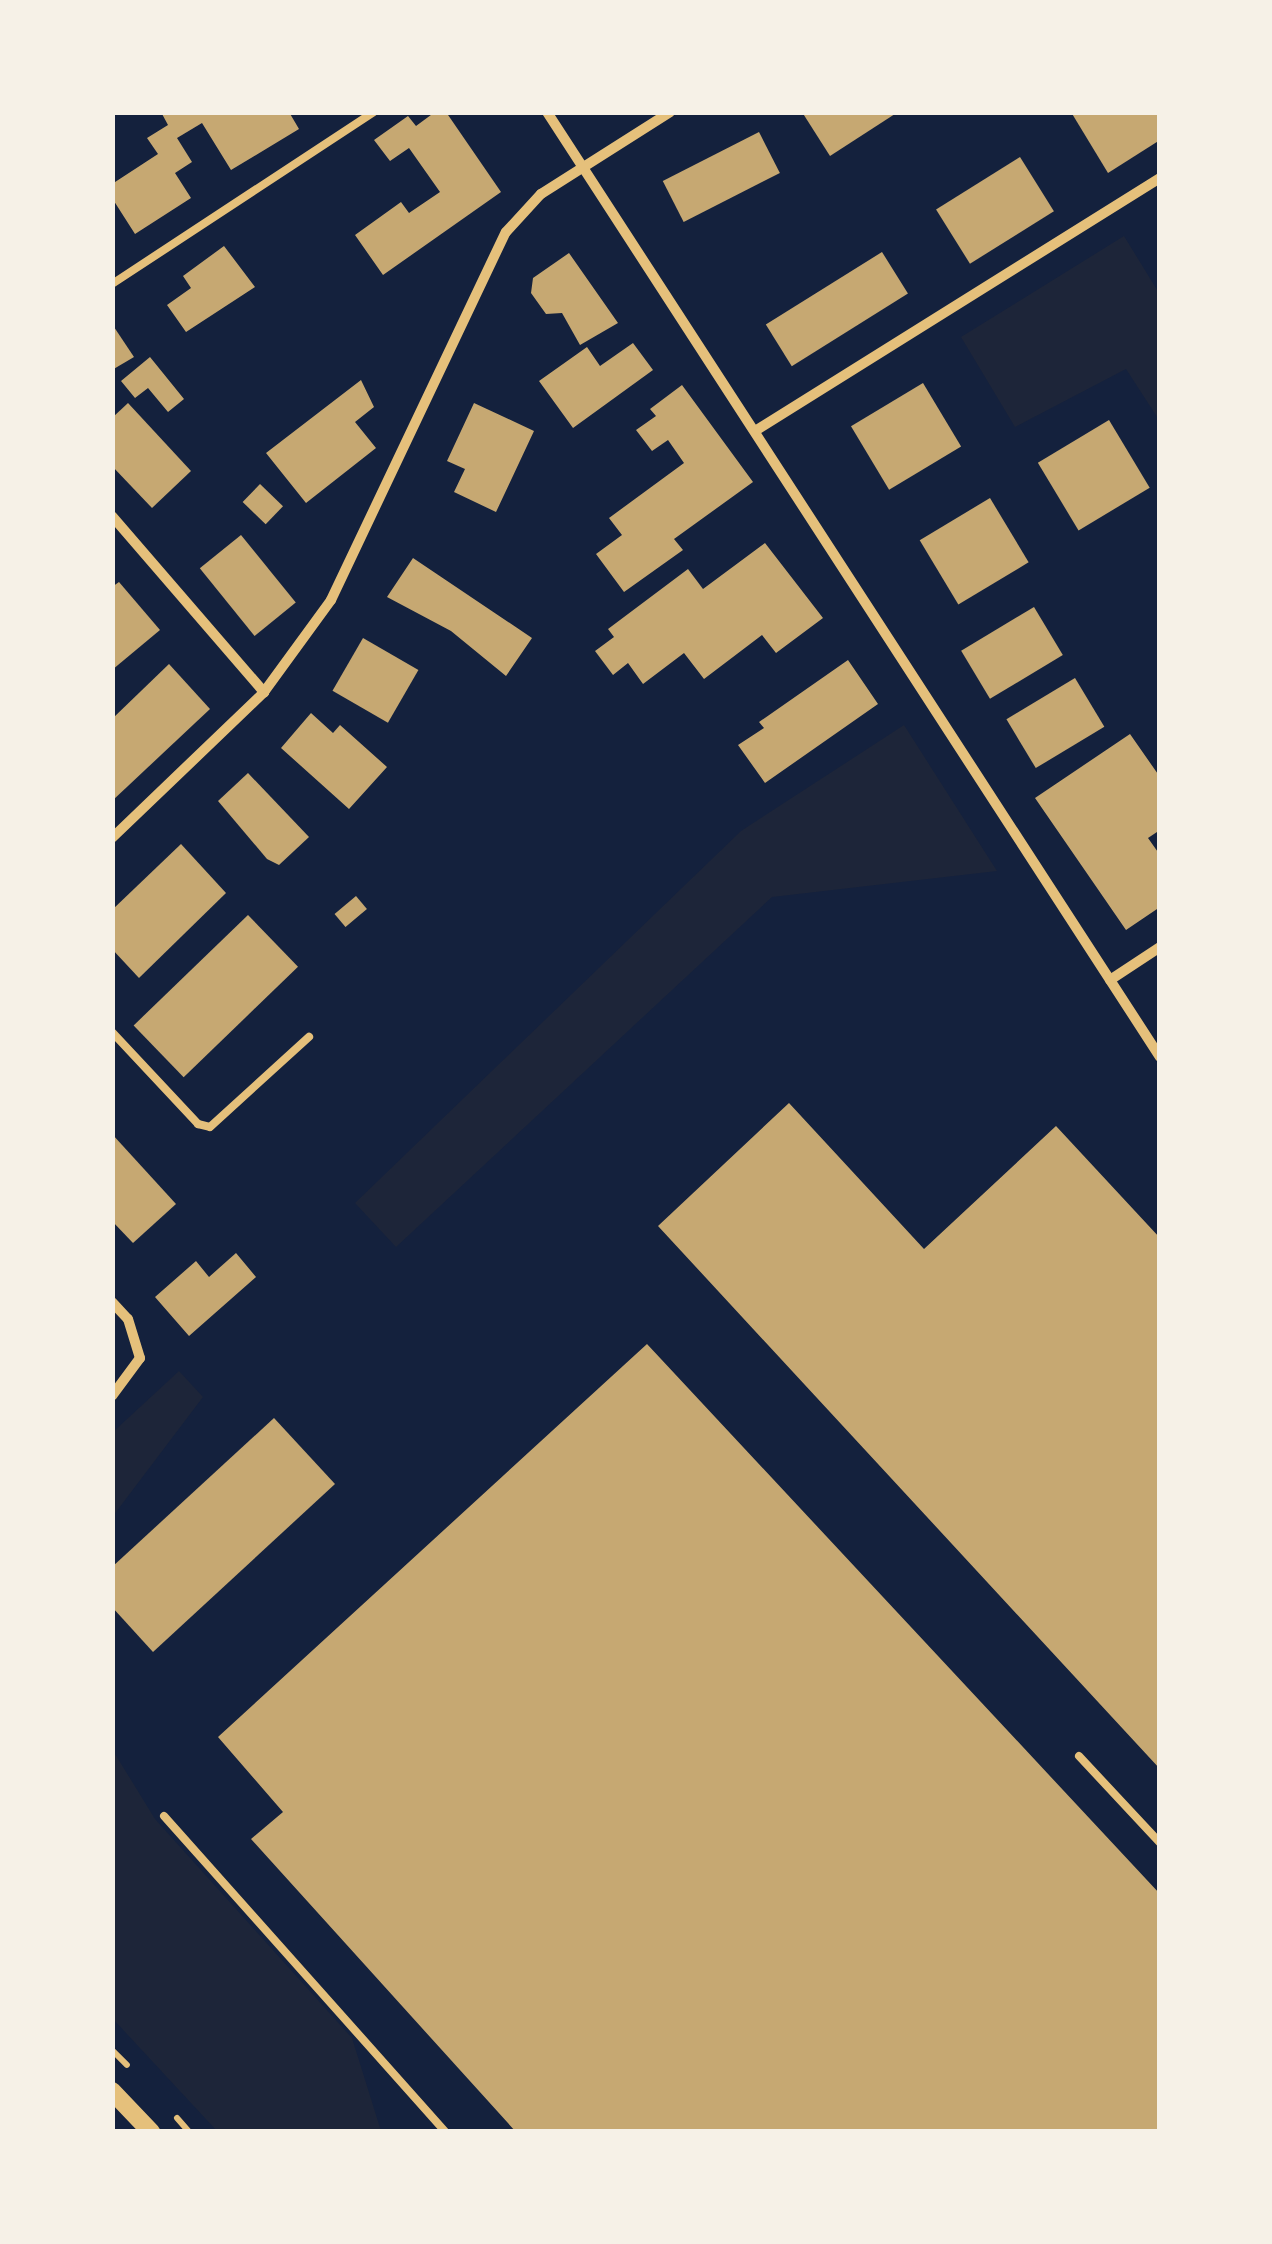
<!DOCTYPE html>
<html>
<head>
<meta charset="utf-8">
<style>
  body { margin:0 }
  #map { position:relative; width:1272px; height:2244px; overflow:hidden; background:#14213d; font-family:"Titillium Web",sans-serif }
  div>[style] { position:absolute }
  .green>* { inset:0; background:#1d2539 }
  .building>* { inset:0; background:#c6a872; transform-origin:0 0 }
  .path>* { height:6px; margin:-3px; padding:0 3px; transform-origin:3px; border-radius:3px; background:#e5c07b }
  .service>* { height:8px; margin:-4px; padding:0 4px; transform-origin:4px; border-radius:4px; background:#e5c07b }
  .minor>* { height:10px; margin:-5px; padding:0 5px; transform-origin:5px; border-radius:5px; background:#e5c07b }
  .tertiary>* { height:18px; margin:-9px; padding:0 9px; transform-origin:9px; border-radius:9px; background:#e5c07b }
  span { translate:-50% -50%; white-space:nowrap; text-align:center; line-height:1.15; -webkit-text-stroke:10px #f6f1e7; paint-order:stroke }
  .frame { position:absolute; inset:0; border:115px solid #f6f1e7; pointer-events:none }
</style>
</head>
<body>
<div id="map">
  <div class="green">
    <i style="clip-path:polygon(1124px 236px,1159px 293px,1159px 420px,1126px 369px,1015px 427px,961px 337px)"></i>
    <i style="clip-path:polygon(904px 725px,997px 871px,772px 897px,396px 1247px,355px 1203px,741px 831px)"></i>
    <i style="clip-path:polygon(179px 1371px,203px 1397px,113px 1516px,113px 1432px)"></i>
    <i style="clip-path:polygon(112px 1749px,155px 1819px,352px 2038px,381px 2131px,217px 2131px,113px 2019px)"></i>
  </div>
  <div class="building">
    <i style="clip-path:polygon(161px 112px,289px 112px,299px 129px,231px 170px,202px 123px,177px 138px,192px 162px,175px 173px,191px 198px,135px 234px,112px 198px,112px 184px,158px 154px,147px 138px,168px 125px)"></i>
    <i style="clip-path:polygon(435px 112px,446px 112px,501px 192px,383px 275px,355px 235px,401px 202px,409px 213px,440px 192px,409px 148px,390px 161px,374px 140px,408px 116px,416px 126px)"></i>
    <i style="clip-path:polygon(802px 112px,898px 112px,830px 156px)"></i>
    <i style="clip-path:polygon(1071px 112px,1160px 112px,1160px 140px,1108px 173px)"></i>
    <i style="left:759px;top:132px;width:46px;height:108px;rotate:63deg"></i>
    <i style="left:1020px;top:157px;width:64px;height:99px;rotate:58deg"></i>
    <i style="clip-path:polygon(224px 246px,255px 287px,186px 332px,167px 305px,191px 288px,183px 276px)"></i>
    <i style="left:882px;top:252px;width:49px;height:137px;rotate:58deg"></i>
    <i style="clip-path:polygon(569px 253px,618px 323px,580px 345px,562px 313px,546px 314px,531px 293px,533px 278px)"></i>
    <i style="clip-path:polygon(112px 324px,134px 357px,112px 370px)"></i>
    <i style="clip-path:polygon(633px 343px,653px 370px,573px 428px,539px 381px,587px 347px,600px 366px)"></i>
    <i style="clip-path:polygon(150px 357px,184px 399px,168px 412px,148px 388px,135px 398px,121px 381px)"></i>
    <i style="clip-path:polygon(361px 380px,374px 407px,355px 422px,376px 448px,306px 503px,266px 453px)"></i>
    <i style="left:923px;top:383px;width:74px;height:84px;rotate:59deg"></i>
    <i style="clip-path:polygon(682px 385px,753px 482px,674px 539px,683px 550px,624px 592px,596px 554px,622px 535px,609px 518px,684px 463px,668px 440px,652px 451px,636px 430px,656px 416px,650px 409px)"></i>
    <i style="clip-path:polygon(128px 403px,191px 471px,152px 508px,112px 466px,112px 418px)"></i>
    <i style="clip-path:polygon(474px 403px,534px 431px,496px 512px,454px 492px,465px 469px,447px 461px)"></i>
    <i style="left:1109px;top:420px;width:79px;height:83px;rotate:59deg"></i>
    <i style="left:260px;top:484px;width:32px;height:25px;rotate:44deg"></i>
    <i style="left:990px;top:498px;width:75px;height:82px;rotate:59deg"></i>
    <i style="left:241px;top:535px;width:87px;height:53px;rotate:51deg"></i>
    <i style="clip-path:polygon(765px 543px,823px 618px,776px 653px,762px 635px,704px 679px,684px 653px,643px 684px,628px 663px,613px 675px,595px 651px,614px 637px,608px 629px,688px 569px,703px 589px)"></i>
    <i style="clip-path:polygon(413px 558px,532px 638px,506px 676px,451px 631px,387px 597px)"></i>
    <i style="clip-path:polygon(119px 582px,160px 630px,112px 670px,112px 587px)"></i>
    <i style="left:1034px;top:607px;width:56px;height:85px;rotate:59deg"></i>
    <i style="left:363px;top:638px;width:64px;height:61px;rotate:30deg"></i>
    <i style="clip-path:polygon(848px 660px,878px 704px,765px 783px,738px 745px,764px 728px,759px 722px)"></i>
    <i style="clip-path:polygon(169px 664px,210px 709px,112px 801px,112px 719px)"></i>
    <i style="left:1075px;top:678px;width:57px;height:80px;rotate:59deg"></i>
    <i style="clip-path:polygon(311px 713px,333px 733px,340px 725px,387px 767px,349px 809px,281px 748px)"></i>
    <i style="clip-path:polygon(1130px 734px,1160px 777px,1160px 830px,1148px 838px,1160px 855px,1160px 907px,1126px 930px,1035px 798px)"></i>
    <i style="clip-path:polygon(248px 773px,309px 837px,279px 865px,267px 859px,218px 801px)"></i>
    <i style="clip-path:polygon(181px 844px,226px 893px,139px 978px,112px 949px,112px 910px)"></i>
    <i style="left:356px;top:896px;width:17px;height:28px;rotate:50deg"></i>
    <i style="left:248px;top:915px;width:72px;height:159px;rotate:46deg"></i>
    <i style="clip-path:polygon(789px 1103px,924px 1249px,1056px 1126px,1160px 1238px,1160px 1769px,658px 1226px)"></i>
    <i style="clip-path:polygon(112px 1134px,176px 1204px,133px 1243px,112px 1221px)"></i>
    <i style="clip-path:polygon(236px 1253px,256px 1277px,189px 1336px,155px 1297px,196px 1261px,209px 1277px)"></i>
    <i style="clip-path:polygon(647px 1344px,1160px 1894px,1160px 2132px,516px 2132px,251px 1839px,283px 1812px,218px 1737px)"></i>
    <i style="clip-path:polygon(274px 1418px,335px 1484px,153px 1652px,112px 1607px,112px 1567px)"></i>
  </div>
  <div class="path">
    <i style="left:112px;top:2050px;width:21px;rotate:45deg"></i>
    <i style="left:177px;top:2118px;width:18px;rotate:49deg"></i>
  </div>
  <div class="service">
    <i style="left:112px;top:284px;width:313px;rotate:-33.3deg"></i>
    <i style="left:112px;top:1032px;width:126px;rotate:46.9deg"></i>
    <i style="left:198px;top:1124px;width:12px;rotate:14deg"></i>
    <i style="left:210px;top:1127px;width:134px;rotate:-42.3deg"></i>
    <i style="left:1079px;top:1756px;width:119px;rotate:47deg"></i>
    <i style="left:164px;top:1816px;width:424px;rotate:48.3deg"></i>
  </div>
  <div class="minor">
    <i style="left:547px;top:112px;width:1126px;rotate:57.03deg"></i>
    <i style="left:755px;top:431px;width:478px;rotate:-32deg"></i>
    <i style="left:112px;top:516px;width:233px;rotate:49.2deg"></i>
    <i style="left:112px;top:838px;width:211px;rotate:-43.8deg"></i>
    <i style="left:264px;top:692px;width:114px;rotate:-53.9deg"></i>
    <i style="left:331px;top:600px;width:407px;rotate:-64.6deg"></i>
    <i style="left:506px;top:232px;width:52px;rotate:-47.4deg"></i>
    <i style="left:541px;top:194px;width:153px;rotate:-32.4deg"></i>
    <i style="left:1110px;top:980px;width:60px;rotate:-33.4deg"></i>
    <i style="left:112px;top:1302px;width:23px;rotate:47deg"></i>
    <i style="left:128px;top:1319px;width:41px;rotate:72.9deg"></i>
    <i style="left:140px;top:1358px;width:47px;rotate:126.4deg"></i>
  </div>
  <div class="tertiary">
    <i style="left:112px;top:2091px;width:57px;rotate:46.4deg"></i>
  </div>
  <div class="frame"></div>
</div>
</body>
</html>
